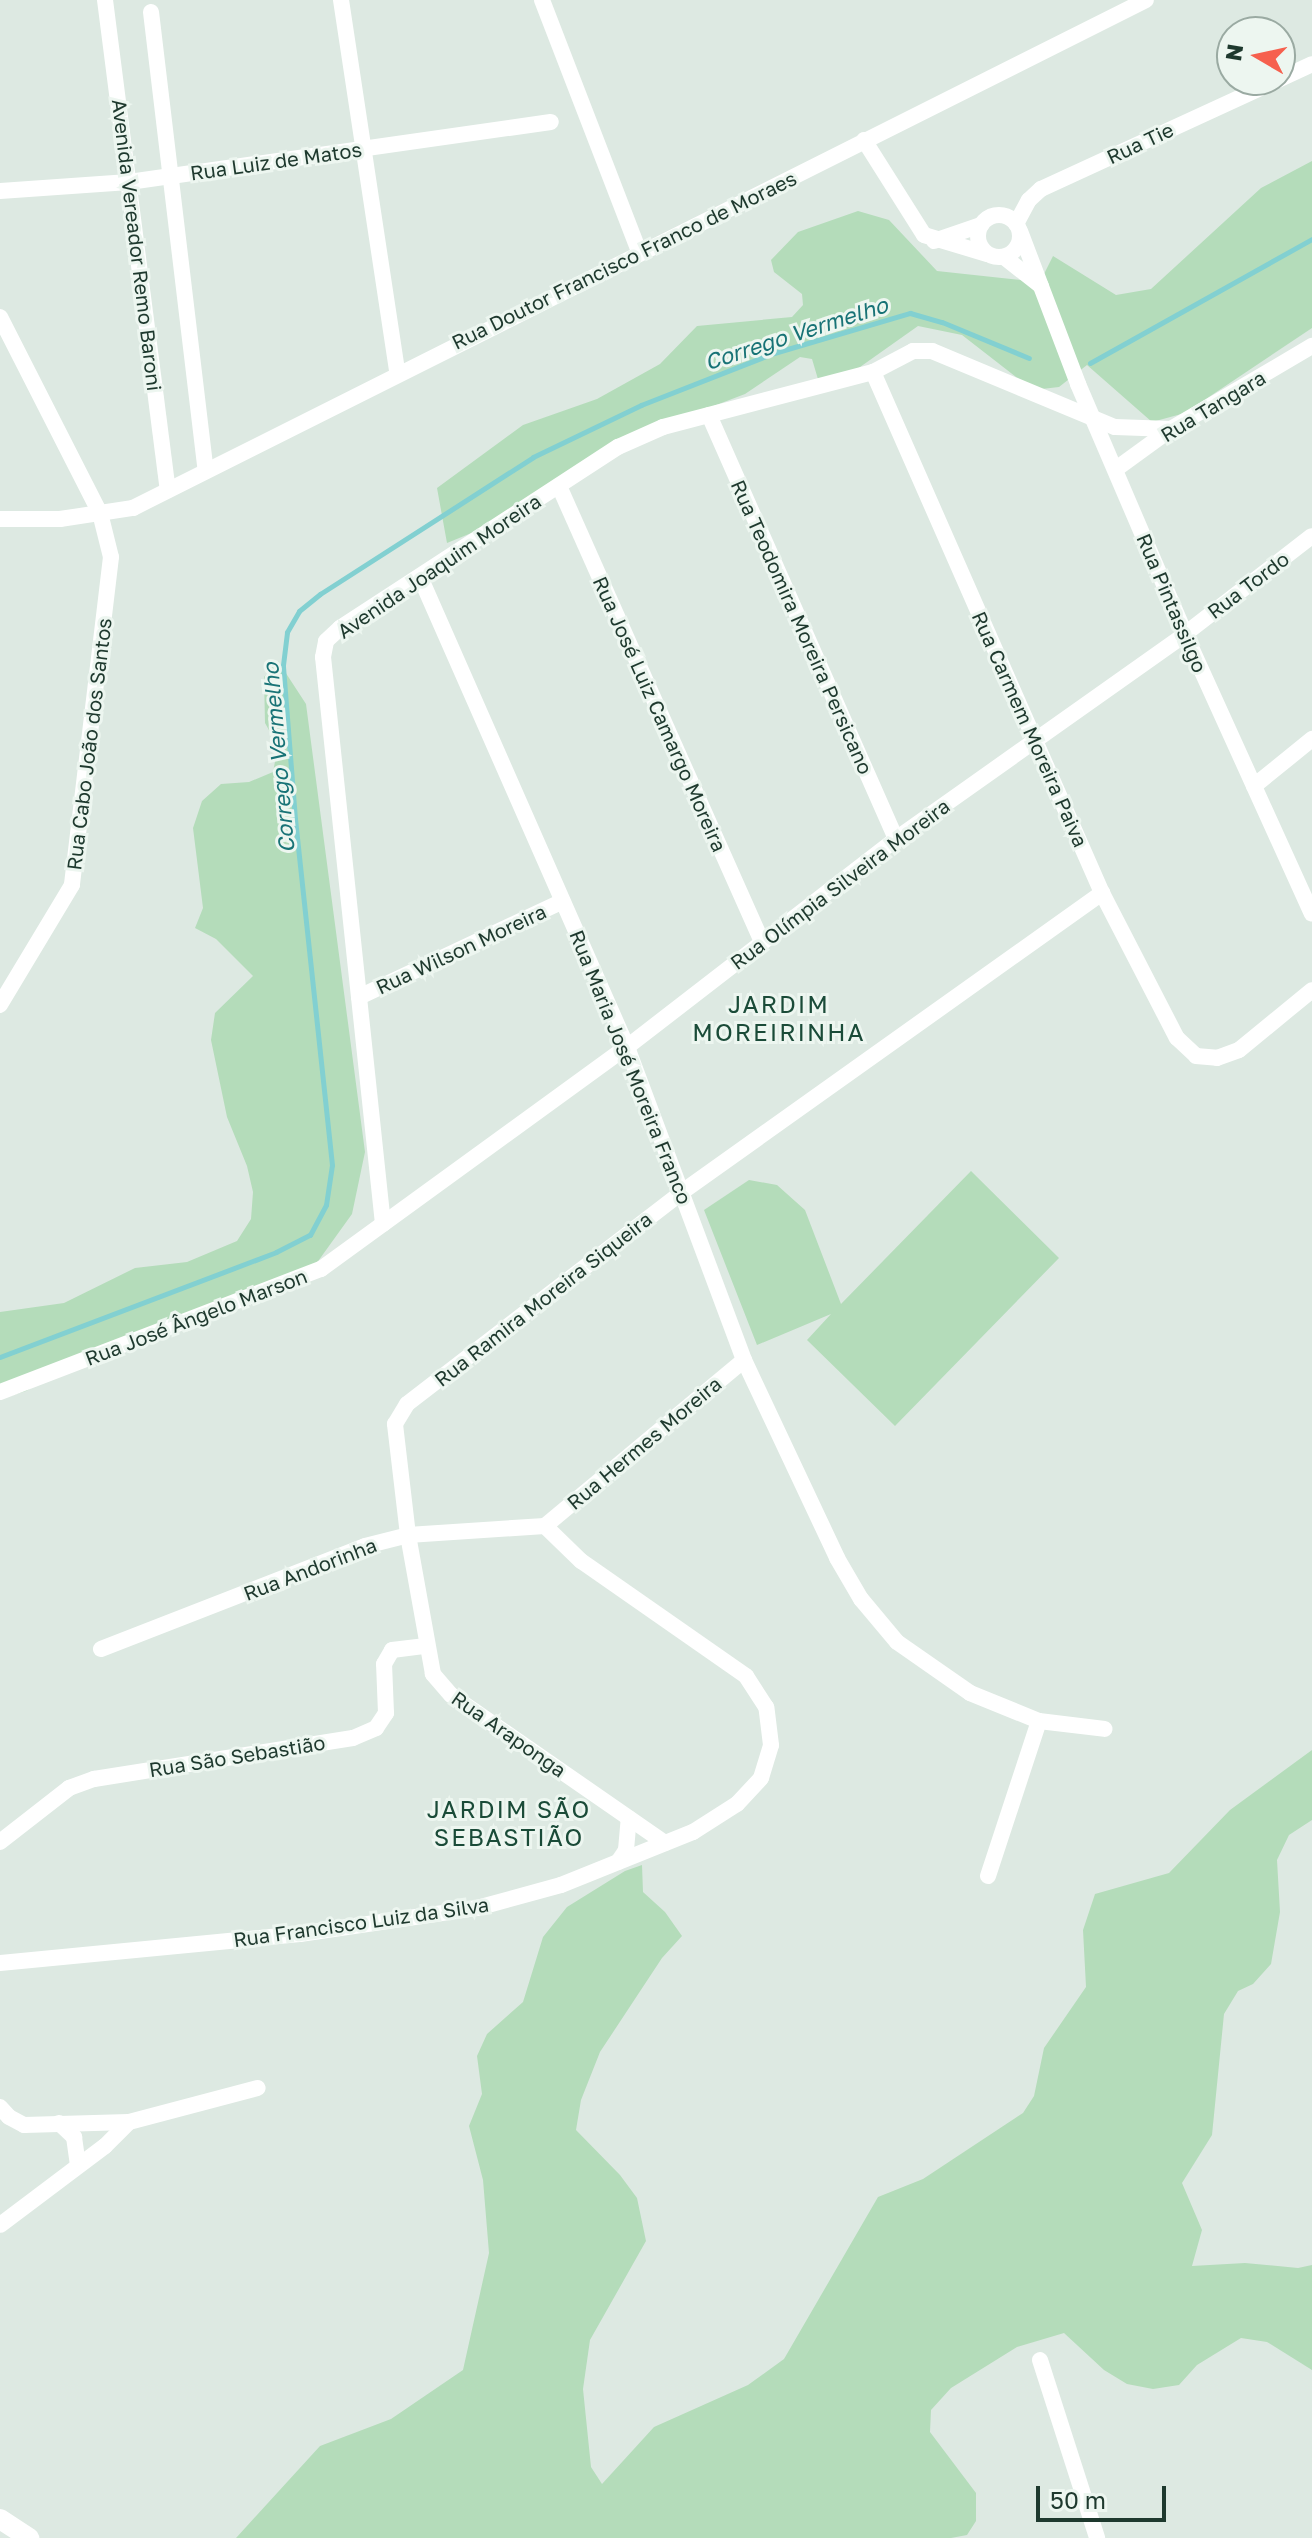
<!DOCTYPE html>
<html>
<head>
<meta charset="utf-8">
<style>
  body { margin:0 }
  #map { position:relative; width:1312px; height:2538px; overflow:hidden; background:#dde9e2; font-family:"Golos Text",sans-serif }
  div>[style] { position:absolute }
  .green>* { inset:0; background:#b4dcba }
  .stream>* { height:5px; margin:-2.5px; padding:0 2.5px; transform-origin:2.5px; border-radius:2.5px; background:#82d0d1 }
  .minor>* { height:16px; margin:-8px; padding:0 8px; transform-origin:8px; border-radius:8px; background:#fff }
  .minor>.ring { margin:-8px; padding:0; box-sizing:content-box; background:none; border:16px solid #fff; border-radius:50% }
  .tertiary>* { height:20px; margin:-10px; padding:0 10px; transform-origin:10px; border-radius:10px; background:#fff }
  span { translate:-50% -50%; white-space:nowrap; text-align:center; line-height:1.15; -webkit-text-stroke:6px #edf6f0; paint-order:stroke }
  .street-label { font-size:20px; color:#1e392e }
  .water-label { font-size:22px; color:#187376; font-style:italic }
  .quarter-label { font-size:24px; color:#1a4b38; letter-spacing:2px }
  .north { position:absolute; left:1216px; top:16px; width:80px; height:80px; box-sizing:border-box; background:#edf6f0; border:2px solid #9aaaa2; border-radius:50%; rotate:279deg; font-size:22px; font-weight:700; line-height:32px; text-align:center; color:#1e392e }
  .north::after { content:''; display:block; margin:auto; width:28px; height:36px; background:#f6604e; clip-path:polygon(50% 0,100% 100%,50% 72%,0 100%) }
  .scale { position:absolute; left:1036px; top:2486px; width:130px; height:36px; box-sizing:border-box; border:4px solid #1e392e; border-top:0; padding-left:10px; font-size:24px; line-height:28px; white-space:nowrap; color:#1e392e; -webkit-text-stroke:6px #edf6f0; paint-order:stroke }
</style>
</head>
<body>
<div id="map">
  <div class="green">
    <i style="clip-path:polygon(1312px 161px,1312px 328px,1185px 413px,1152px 422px,1087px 365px,1059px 387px,1033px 390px,962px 335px,918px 326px,836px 384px,820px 386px,812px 359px,800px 357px,745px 394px,622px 441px,523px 512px,447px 543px,437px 488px,523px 425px,597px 399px,660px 364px,697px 326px,792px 317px,803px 305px,802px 294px,774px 272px,771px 260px,798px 232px,858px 211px,889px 220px,937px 271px,1040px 282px,1053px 256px,1116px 295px,1151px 289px,1261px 188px)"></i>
    <i style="clip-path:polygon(278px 661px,306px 704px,365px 1152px,352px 1214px,311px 1271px,95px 1352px,26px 1391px,0 1399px,0 1312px,64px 1303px,135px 1268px,187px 1262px,237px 1241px,251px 1219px,253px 1192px,247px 1166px,227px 1117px,211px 1040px,215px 1013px,253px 976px,216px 939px,195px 928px,203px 908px,193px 828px,202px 801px,221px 784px,249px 782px,273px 772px,278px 746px,265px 723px,264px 677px)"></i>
    <i style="clip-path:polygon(971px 1171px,1059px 1258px,895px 1426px,807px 1340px,831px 1314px,757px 1345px,704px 1210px,749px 1180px,777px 1185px,805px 1210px,841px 1304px)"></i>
    <i style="clip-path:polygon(1312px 1750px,1312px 1820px,1289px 1835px,1277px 1860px,1280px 1912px,1271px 1964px,1253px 1984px,1238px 1991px,1224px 2014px,1212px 2135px,1182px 2183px,1202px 2230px,1192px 2266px,1245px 2263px,1298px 2268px,1312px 2265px,1312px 2370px,1267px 2342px,1241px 2338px,1197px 2365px,1179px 2385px,1153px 2389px,1127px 2384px,1104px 2370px,1064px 2333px,1017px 2347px,951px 2388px,931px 2410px,930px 2432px,976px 2493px,976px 2521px,967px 2535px,951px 2538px,236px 2538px,320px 2446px,391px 2419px,463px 2370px,489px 2253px,483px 2180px,469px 2126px,482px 2094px,477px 2056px,487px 2034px,523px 2002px,543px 1937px,567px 1907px,625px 1871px,642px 1865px,643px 1892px,665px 1912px,682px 1936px,662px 1958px,600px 2052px,581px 2100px,576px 2130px,620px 2175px,637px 2198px,646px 2241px,590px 2340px,583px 2389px,591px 2467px,602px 2484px,654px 2427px,748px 2385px,784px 2359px,878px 2197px,923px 2179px,1023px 2113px,1034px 2096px,1044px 2048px,1086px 1987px,1083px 1930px,1095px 1894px,1169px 1873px,1230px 1810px)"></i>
  </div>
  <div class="stream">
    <i style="left:1090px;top:363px;width:254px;rotate:-29.2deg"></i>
    <i style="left:0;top:1357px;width:295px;rotate:-20.8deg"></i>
    <i style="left:276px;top:1252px;width:38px;rotate:-27deg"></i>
    <i style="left:310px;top:1235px;width:34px;rotate:-62deg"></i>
    <i style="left:326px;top:1205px;width:40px;rotate:-81.5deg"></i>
    <i style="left:332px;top:1165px;width:348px;rotate:-96.1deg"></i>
    <i style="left:295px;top:819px;width:154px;rotate:-94.5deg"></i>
    <i style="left:283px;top:665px;width:33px;rotate:-83deg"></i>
    <i style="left:287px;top:632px;width:24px;rotate:-60deg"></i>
    <i style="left:299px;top:611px;width:27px;rotate:-39deg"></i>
    <i style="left:320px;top:594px;width:253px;rotate:-32.7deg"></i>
    <i style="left:533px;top:457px;width:120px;rotate:-25.7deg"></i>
    <i style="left:641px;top:405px;width:143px;rotate:-21.4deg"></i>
    <i style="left:774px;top:353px;width:142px;rotate:-16.4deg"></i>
    <i style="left:910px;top:313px;width:33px;rotate:16deg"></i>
    <i style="left:942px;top:322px;width:94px;rotate:22.5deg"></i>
  </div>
  <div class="minor">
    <i style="left:105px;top:0;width:494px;rotate:82.7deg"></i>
    <i style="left:341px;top:0;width:376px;rotate:81.4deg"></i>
    <i style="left:542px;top:0;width:270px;rotate:68.9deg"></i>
    <i style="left:151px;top:12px;width:461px;rotate:83.2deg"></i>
    <i style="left:1280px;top:79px;width:35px;rotate:-25deg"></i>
    <i style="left:864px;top:140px;width:112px;rotate:57.7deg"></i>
    <i style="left:924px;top:235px;width:66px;rotate:16.8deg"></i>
    <i style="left:0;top:191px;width:129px;rotate:-4deg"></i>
    <i style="left:129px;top:182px;width:426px;rotate:-8.1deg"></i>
    <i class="ring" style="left:978px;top:215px;width:26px;height:26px"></i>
    <i style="left:1016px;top:224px;width:27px;rotate:-62deg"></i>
    <i style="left:1029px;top:200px;width:16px;rotate:-43deg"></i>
    <i style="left:1041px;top:189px;width:261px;rotate:-24.7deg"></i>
    <i style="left:1020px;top:231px;width:164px;rotate:69.2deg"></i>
    <i style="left:1078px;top:384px;width:272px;rotate:66.8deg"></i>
    <i style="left:1185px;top:634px;width:307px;rotate:65.6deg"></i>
    <i style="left:934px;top:241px;width:50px;rotate:-18.8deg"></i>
    <i style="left:1004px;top:257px;width:47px;rotate:38.1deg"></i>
    <i style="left:0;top:317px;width:220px;rotate:63deg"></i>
    <i style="left:100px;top:513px;width:45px;rotate:76deg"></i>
    <i style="left:111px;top:557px;width:330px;rotate:96.8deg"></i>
    <i style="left:72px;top:885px;width:140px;rotate:121deg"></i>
    <i style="left:873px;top:372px;width:569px;rotate:66.27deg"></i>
    <i style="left:1102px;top:893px;width:163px;rotate:62.7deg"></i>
    <i style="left:1177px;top:1038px;width:26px;rotate:43deg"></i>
    <i style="left:1196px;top:1056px;width:21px;rotate:5deg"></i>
    <i style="left:1217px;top:1058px;width:23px;rotate:-20deg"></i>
    <i style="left:1239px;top:1050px;width:94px;rotate:-39.4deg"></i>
    <i style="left:709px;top:415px;width:463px;rotate:66.2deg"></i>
    <i style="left:1116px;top:469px;width:68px;rotate:-36deg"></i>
    <i style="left:1171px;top:429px;width:164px;rotate:-30.5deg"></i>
    <i style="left:559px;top:486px;width:499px;rotate:66deg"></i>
    <i style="left:0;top:519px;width:60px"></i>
    <i style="left:60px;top:519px;width:74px;rotate:-8.6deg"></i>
    <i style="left:133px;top:508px;width:1133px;rotate:-26.63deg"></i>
    <i style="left:421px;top:579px;width:511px;rotate:66.24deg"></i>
    <i style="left:627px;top:1047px;width:334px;rotate:69.5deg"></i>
    <i style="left:744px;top:1360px;width:219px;rotate:64.8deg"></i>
    <i style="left:837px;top:1558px;width:48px;rotate:59.7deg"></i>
    <i style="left:861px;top:1599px;width:56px;rotate:50.1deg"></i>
    <i style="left:897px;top:1642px;width:89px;rotate:34.9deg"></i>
    <i style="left:970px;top:1693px;width:74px;rotate:22.1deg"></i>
    <i style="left:1039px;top:1721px;width:66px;rotate:6.9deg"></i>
    <i style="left:1254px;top:786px;width:75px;rotate:-39deg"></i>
    <i style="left:359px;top:997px;width:225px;rotate:-25.2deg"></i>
    <i style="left:383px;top:1224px;width:570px;rotate:-96.04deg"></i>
    <i style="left:323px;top:657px;width:16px;rotate:-79deg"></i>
    <i style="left:326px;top:641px;width:19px;rotate:-43deg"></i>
    <i style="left:340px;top:628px;width:332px;rotate:-33.1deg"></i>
    <i style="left:618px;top:447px;width:49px;rotate:-24deg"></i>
    <i style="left:663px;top:427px;width:217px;rotate:-14.7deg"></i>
    <i style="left:873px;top:372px;width:45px;rotate:-27.7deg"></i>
    <i style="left:913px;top:351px;width:19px"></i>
    <i style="left:932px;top:351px;width:198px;rotate:22.6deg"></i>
    <i style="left:1115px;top:427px;width:56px;rotate:2deg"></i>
    <i style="left:0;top:1392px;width:344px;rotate:-21deg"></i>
    <i style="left:321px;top:1269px;width:378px;rotate:-36deg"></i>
    <i style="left:627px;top:1047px;width:340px;rotate:-37.7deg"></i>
    <i style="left:896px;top:839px;width:354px;rotate:-35.3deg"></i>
    <i style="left:1185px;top:634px;width:160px;rotate:-37.7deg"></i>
    <i style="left:545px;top:1526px;width:259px;rotate:-39.8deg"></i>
    <i style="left:101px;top:1649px;width:283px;rotate:-21.3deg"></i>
    <i style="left:365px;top:1546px;width:44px;rotate:-14.3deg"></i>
    <i style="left:408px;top:1535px;width:137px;rotate:-3.8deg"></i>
    <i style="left:0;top:1842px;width:88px;rotate:-38deg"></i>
    <i style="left:69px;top:1788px;width:27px;rotate:-20deg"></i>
    <i style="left:94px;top:1779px;width:262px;rotate:-9deg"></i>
    <i style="left:353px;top:1738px;width:25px;rotate:-23deg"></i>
    <i style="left:376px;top:1728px;width:18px;rotate:-56deg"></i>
    <i style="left:386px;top:1713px;width:49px;rotate:-92.3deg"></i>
    <i style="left:384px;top:1664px;width:16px;rotate:-60deg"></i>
    <i style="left:392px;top:1650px;width:34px;rotate:-7deg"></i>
    <i style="left:665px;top:1843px;width:260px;rotate:-145.3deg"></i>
    <i style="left:451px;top:1695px;width:28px;rotate:-131deg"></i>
    <i style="left:433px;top:1674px;width:141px;rotate:-100.2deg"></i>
    <i style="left:408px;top:1535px;width:112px;rotate:-96.7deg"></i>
    <i style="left:395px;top:1424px;width:23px;rotate:-59deg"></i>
    <i style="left:407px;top:1404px;width:347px;rotate:-37.6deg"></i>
    <i style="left:682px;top:1192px;width:516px;rotate:-35.45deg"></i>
    <i style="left:618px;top:1862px;width:14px;rotate:-56deg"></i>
    <i style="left:626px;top:1850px;width:32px;rotate:-85deg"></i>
    <i style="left:988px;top:1876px;width:163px;rotate:-71.8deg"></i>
    <i style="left:0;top:1963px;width:301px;rotate:-5.5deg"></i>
    <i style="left:300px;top:1934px;width:179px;rotate:-8.4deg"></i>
    <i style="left:477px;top:1908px;width:87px;rotate:-15.3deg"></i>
    <i style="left:561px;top:1885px;width:142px;rotate:-21.9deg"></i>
    <i style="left:693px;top:1832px;width:52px;rotate:-32.5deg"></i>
    <i style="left:737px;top:1804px;width:35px;rotate:-47deg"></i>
    <i style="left:761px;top:1778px;width:34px;rotate:-73deg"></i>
    <i style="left:771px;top:1745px;width:38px;rotate:-97deg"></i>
    <i style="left:766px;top:1707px;width:37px;rotate:-123deg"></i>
    <i style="left:746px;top:1676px;width:201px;rotate:-145.1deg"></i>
    <i style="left:581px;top:1561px;width:50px;rotate:-135.8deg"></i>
    <i style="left:0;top:2107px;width:13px;rotate:48deg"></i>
    <i style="left:9px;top:2117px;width:17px;rotate:28deg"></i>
    <i style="left:24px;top:2125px;width:105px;rotate:-1.6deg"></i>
    <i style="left:129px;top:2122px;width:34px;rotate:135deg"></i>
    <i style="left:105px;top:2146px;width:131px;rotate:143deg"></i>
    <i style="left:129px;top:2122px;width:133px;rotate:-14.8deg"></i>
    <i style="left:59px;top:2123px;width:21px;rotate:43deg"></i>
    <i style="left:74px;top:2137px;width:29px;rotate:82deg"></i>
    <i style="left:1040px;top:2360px;width:187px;rotate:72.2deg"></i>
  </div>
  <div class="tertiary">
    <i style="left:0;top:2519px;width:35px;rotate:33deg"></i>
  </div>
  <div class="street-label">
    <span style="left:1140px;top:143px;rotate:-25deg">Rua Tie</span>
    <span style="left:276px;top:161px;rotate:-8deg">Rua Luiz de Matos</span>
    <span style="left:137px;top:245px;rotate:83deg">Avenida Vereador Remo Baroni</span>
    <span style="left:624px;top:260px;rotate:-26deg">Rua Doutor Francisco Franco de Moraes</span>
    <span style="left:1213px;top:406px;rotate:-31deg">Rua Tangara</span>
    <span style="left:439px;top:566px;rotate:-34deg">Avenida Joaquim Moreira</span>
    <span style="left:1248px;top:585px;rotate:-37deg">Rua Tordo</span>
    <span style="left:1172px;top:603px;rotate:67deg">Rua Pintassilgo</span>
    <span style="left:802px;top:627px;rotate:66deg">Rua Teodomira Moreira Persicano</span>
    <span style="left:660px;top:714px;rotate:66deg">Rua José Luiz Camargo Moreira</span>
    <span style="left:1030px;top:729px;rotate:66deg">Rua Carmem Moreira Paiva</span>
    <span style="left:89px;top:744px;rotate:-83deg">Rua Cabo João dos Santos</span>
    <span style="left:840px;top:884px;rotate:-37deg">Rua Olímpia Silveira Moreira</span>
    <span style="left:461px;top:949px;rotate:-25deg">Rua Wilson Moreira</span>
    <span style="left:631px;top:1067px;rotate:68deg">Rua Maria José Moreira Franco</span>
    <span style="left:543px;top:1299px;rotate:-38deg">Rua Ramira Moreira Siqueira</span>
    <span style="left:196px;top:1317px;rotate:-21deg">Rua José Ângelo Marson</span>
    <span style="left:644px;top:1443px;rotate:-40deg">Rua Hermes Moreira</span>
    <span style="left:310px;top:1569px;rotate:-21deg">Rua Andorinha</span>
    <span style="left:509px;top:1734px;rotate:35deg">Rua Araponga</span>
    <span style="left:237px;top:1756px;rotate:-9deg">Rua São Sebastião</span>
    <span style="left:361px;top:1922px;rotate:-8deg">Rua Francisco Luiz da Silva</span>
  </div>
  <div class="water-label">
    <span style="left:796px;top:333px;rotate:-18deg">Corrego Vermelho</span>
    <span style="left:278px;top:758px;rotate:-95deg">Corrego Vermelho</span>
  </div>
  <div class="quarter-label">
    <span style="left:779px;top:1018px">JARDIM<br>MOREIRINHA</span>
    <span style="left:509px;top:1823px">JARDIM SÃO<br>SEBASTIÃO</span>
  </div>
  <div class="north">N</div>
  <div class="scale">50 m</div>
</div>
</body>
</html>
